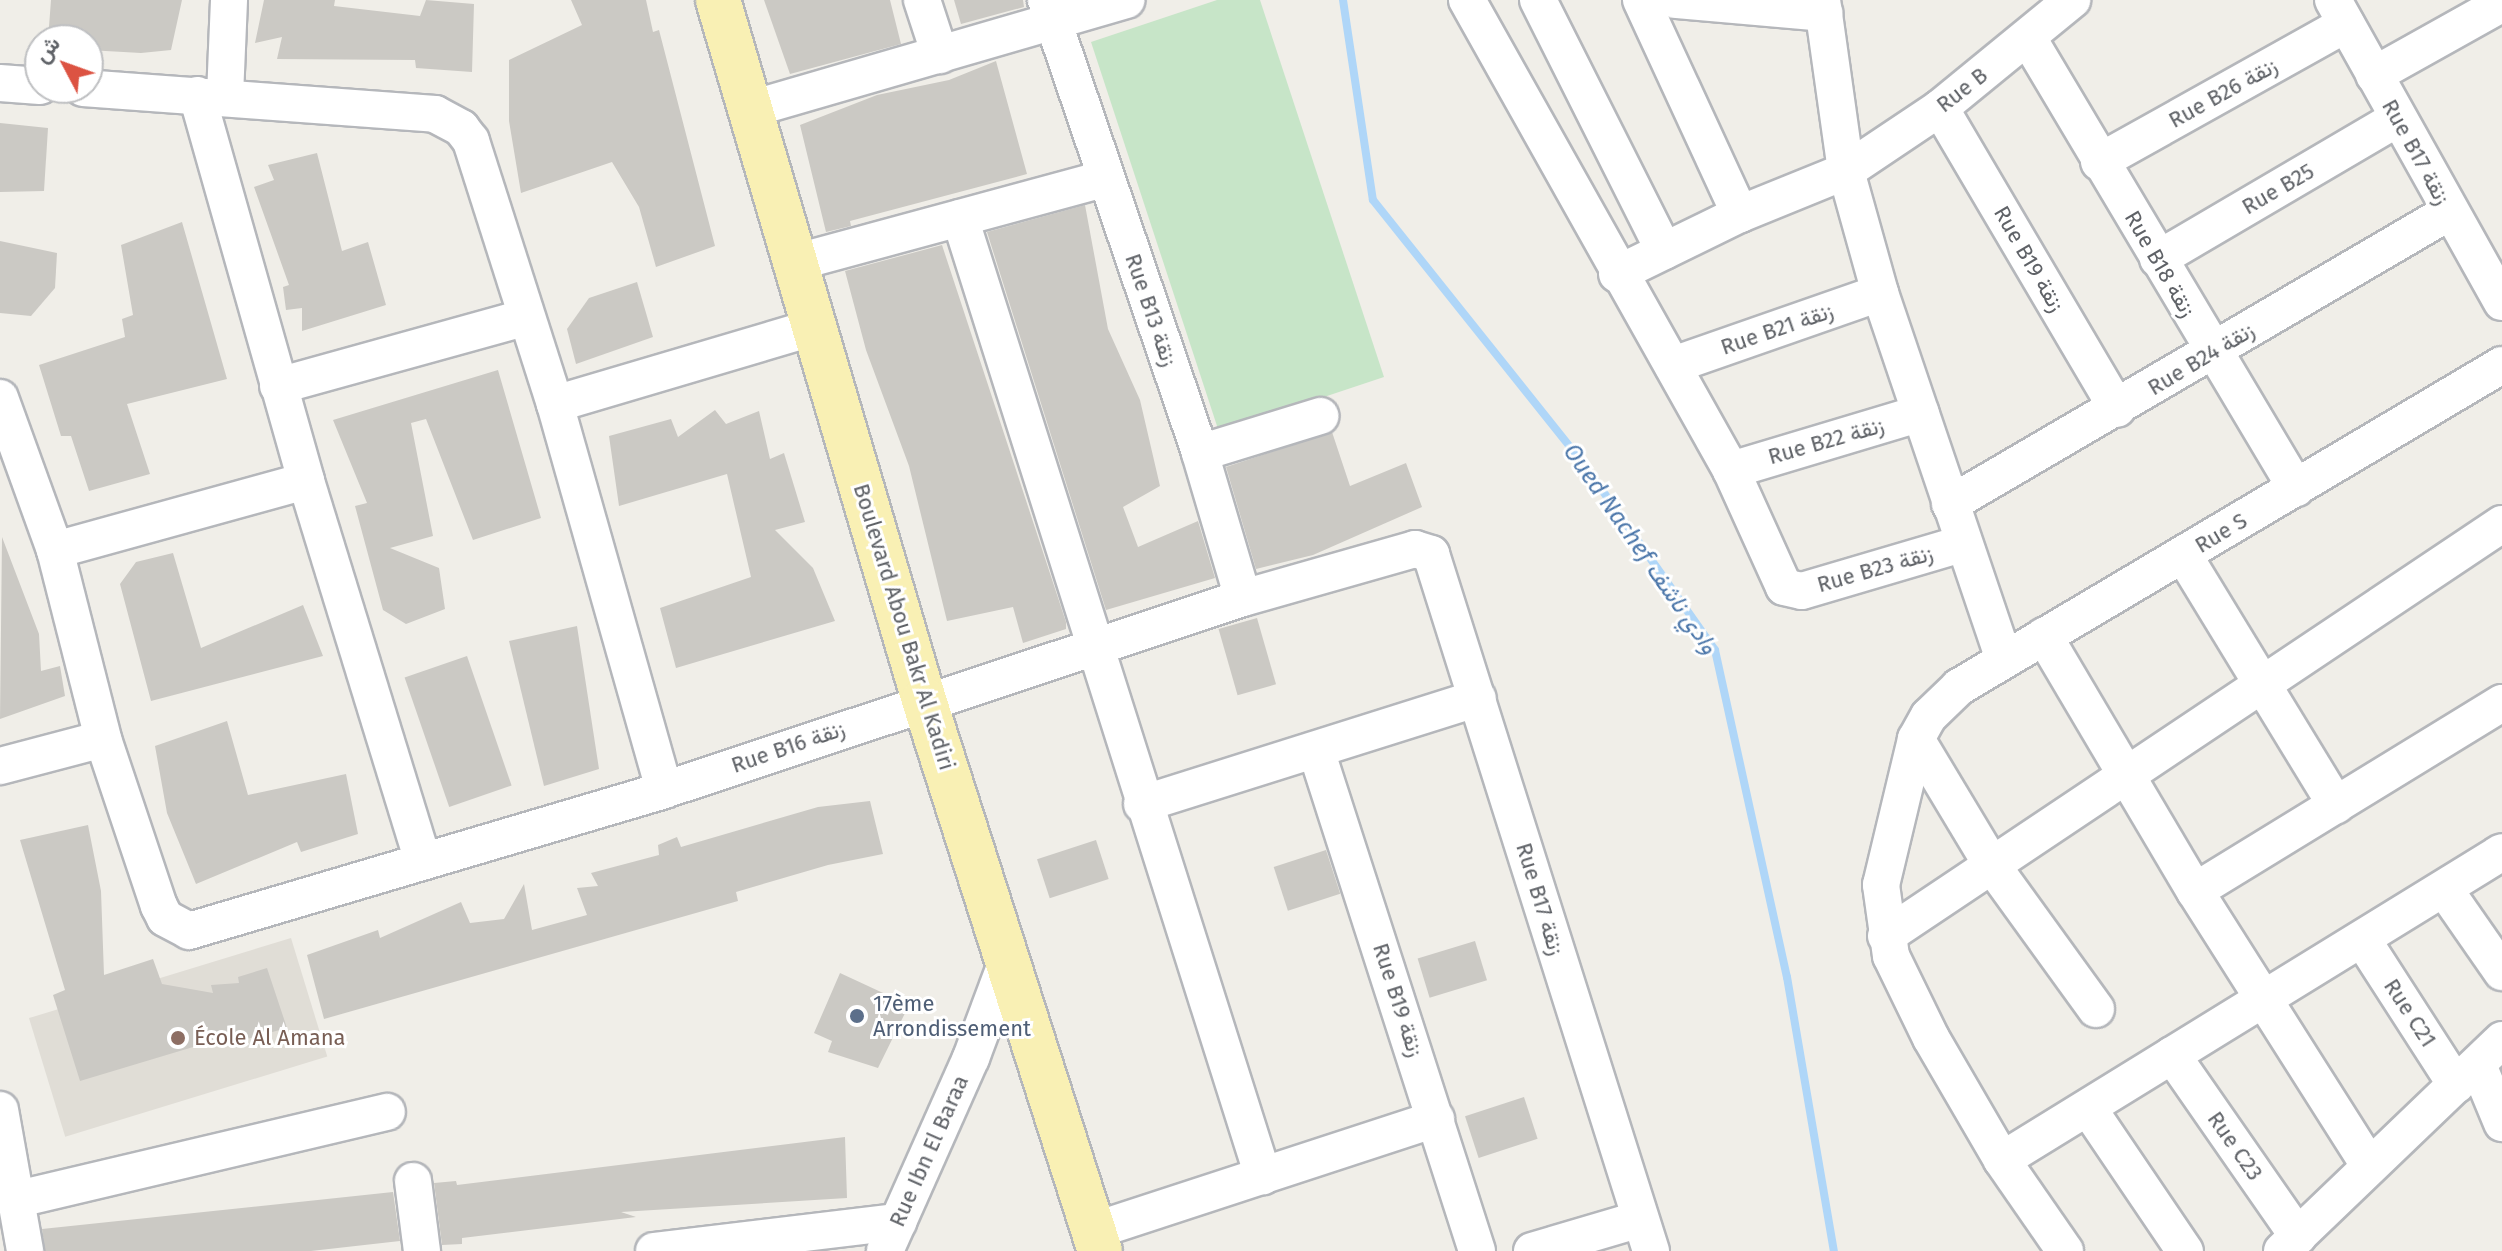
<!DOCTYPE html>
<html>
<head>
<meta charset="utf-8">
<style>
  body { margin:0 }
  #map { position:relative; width:2502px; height:1251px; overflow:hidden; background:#f0eee8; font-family:"Fira Sans",Vazirmatn,sans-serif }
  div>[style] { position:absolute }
  .education>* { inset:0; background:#e0ddd6; transform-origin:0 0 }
  .green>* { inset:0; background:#c7e5c8 }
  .stream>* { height:8px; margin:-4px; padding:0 4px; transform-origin:4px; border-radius:4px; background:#afd6f8 }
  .building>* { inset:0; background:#cbc9c4; transform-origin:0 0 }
  .roads { filter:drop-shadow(2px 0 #b5b7bb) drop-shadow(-2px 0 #b5b7bb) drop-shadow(0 2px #b5b7bb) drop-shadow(0 -2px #b5b7bb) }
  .minor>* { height:36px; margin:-18px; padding:0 18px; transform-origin:18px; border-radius:18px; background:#fff }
  .major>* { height:44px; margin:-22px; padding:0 22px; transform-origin:22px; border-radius:22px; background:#f9f0b4 }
  .dots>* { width:22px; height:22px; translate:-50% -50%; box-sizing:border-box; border:4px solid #fff; border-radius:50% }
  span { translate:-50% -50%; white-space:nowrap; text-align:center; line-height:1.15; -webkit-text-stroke:6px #fff; paint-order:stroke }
  .street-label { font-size:22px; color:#5f6267 }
  .service-label { font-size:22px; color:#4e5e75 }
  .left { translate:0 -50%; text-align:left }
  .education-label { font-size:22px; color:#785e54 }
  .water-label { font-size:24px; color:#4c77aa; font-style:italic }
  .north { position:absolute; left:24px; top:24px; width:80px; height:80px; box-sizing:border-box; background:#fff; border:2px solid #bfc0c2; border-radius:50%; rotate:311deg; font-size:22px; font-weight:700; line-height:32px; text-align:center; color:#5f6267 }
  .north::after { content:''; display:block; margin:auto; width:28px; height:36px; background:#dc5342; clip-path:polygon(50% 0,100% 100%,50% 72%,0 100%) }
</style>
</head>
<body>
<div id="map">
  <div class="education">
    <i style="left:291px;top:938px;width:124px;height:274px;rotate:73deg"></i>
  </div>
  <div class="green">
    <i style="clip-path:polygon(1217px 0,1260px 0,1384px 377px,1219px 432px,1091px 42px)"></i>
  </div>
  <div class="stream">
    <i style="left:1343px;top:0;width:202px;rotate:81.5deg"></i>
    <i style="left:1373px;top:200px;width:337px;rotate:51.4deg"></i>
    <i style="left:1583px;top:463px;width:229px;rotate:54.8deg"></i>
    <i style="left:1715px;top:650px;width:335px;rotate:77.6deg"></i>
    <i style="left:1787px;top:977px;width:278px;rotate:80.3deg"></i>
  </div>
  <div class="building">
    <i style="clip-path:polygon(51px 0,182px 0,171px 50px,141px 53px,88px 50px,88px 40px,48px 40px)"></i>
    <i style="clip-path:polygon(264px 0,335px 0,334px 6px,420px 16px,426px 0,474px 4px,472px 72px,416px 68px,415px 60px,277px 59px,282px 37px,255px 43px)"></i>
    <i style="clip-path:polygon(571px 0,646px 0,653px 32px,659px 30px,715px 246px,656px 267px,639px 207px,612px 162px,521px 193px,509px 121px,509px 60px,582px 25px)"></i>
    <i style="clip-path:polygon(764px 0,890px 0,901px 44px,790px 74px)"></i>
    <i style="clip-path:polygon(954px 0,1023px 0,1024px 7px,961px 24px)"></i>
    <i style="clip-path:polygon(996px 61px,1027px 174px,850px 221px,851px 226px,826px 232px,800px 125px,877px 95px,949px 80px)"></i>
    <i style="clip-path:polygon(0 123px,48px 128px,44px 191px,0 192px)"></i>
    <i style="clip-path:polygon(317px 153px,342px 251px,368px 242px,386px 305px,302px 331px,302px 308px,286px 310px,283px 287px,289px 285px,254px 187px,274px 180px,268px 165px)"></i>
    <i style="clip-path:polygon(1085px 205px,1108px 329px,1140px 400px,1160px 486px,1123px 507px,1138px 547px,1198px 521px,1215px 578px,1106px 610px,987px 232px)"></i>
    <i style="clip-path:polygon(182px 222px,227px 379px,127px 404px,150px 474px,89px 491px,71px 436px,61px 436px,39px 365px,125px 337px,122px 319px,133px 315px,121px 245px)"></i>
    <i style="clip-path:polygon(0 241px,57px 253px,55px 288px,31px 316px,0 313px)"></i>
    <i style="clip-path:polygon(942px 245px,1066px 622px,1066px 629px,1023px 643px,1013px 607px,947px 621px,909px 466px,866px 350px,845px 271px)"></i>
    <i style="clip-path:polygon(637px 282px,653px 337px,576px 364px,567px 329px,589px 298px)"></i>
    <i style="clip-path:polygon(498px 370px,541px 518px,473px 540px,426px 419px,411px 423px,433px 536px,390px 548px,439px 568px,445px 609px,406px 624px,383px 610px,355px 506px,367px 503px,333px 420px)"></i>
    <i style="clip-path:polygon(715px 410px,726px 424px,759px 411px,770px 459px,784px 453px,805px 522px,775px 530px,813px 568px,835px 621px,676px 668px,660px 608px,751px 577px,727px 474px,619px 506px,609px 436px,671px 419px,678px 437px)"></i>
    <i style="clip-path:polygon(1332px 432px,1350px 486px,1406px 463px,1422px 507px,1313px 555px,1256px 569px,1226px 467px)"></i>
    <i style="clip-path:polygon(2px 537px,39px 634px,41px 671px,60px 666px,65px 696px,0 719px)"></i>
    <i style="clip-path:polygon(173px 553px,201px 648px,303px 605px,323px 656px,151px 701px,120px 584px,136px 562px)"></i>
    <i style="left:1257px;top:618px;width:69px;height:40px;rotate:74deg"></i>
    <i style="clip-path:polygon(577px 626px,599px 769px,544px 786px,509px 641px)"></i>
    <i style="left:467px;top:656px;width:137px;height:66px;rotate:71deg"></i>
    <i style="clip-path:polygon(227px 721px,248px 795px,346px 774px,358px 834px,301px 852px,297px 842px,196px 884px,167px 813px,155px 746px)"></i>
    <i style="clip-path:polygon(870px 801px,883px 854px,828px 865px,736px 892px,738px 901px,324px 1019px,307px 955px,378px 930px,380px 938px,461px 902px,470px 923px,504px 919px,524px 884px,532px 930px,587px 915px,577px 888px,598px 886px,591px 873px,659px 855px,658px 845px,677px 837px,681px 847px,818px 807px)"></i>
    <i style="clip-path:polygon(88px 825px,101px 891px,104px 975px,153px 959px,162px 984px,213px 993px,211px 985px,239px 983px,238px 977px,267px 968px,287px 1028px,225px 1045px,223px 1038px,80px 1081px,53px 995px,65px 990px,20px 840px)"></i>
    <i style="left:1096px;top:840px;width:41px;height:62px;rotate:72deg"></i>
    <i style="left:1326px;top:850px;width:46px;height:55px;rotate:72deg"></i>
    <i style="left:1475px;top:941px;width:41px;height:60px;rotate:73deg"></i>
    <i style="clip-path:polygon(840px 973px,909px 1005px,878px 1068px,828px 1052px,832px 1041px,814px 1033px)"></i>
    <i style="left:1524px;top:1097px;width:44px;height:62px;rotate:72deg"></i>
    <i style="clip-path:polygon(845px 1137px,847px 1198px,621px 1212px,636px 1217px,462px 1238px,462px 1244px,442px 1245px,434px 1183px,456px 1181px,457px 1185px)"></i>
    <i style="clip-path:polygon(393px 1192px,400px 1241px,311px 1251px,45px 1251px,42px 1229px)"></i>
  </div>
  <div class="roads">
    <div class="minor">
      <i style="left:922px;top:0;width:58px;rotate:71.9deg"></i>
      <i style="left:1046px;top:0;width:478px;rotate:71.2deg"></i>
      <i style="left:1200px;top:453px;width:151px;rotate:73.5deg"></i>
      <i style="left:1467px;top:0;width:539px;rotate:60.68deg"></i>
      <i style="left:1731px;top:470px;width:128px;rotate:65.6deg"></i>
      <i style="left:1784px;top:587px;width:18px;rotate:13deg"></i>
      <i style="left:1802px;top:591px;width:167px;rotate:-16.4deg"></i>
      <i style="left:1538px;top:0;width:281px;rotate:63.3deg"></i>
      <i style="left:1641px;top:0;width:236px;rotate:65.2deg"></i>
      <i style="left:1675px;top:0;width:150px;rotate:5deg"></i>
      <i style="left:1822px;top:0;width:173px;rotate:82deg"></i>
      <i style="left:1846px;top:171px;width:127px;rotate:74.4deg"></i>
      <i style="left:1880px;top:293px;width:386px;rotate:71.3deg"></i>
      <i style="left:2333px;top:0;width:346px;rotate:60.8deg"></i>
      <i style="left:2028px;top:38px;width:524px;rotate:59.22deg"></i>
      <i style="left:2374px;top:75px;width:143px;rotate:-29.2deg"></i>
      <i style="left:0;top:83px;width:40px;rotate:4.3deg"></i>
      <i style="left:83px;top:88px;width:353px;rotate:4.2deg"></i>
      <i style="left:435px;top:114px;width:30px;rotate:28deg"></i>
      <i style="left:461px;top:128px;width:16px;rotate:52deg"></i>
      <i style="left:471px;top:141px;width:276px;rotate:72.3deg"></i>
      <i style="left:555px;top:404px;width:401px;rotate:74.2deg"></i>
      <i style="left:197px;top:95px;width:401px;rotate:74.2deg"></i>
      <i style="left:306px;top:481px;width:398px;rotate:72.9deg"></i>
      <i style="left:225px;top:96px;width:96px;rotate:-87.6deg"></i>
      <i style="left:1940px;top:108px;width:349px;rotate:59.5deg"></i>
      <i style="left:751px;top:109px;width:391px;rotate:-16.2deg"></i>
      <i style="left:2099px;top:162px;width:283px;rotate:-29.2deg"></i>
      <i style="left:960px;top:218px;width:1005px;rotate:72.45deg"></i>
      <i style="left:2158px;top:259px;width:278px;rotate:-30.4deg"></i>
      <i style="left:794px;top:263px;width:323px;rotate:-15.2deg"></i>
      <i style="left:1617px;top:274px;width:137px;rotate:-26deg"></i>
      <i style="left:1740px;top:214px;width:114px;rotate:-22.1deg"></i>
      <i style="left:1846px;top:171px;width:113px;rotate:-33.8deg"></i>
      <i style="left:1940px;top:108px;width:171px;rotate:-39.3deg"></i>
      <i style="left:1673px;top:365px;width:219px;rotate:-19.2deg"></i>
      <i style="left:278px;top:386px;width:257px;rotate:-15.5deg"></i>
      <i style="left:0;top:398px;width:162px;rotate:70.1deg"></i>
      <i style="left:55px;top:550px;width:195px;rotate:75.7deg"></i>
      <i style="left:103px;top:739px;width:176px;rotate:71.5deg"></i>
      <i style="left:159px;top:906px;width:13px;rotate:63deg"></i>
      <i style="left:165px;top:918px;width:27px;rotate:28deg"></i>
      <i style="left:189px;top:931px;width:495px;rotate:-16.5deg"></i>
      <i style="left:664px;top:790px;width:610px;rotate:-18.35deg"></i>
      <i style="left:1243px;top:598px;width:179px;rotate:-15.9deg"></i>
      <i style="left:1415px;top:549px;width:17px;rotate:17deg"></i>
      <i style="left:1431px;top:554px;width:731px;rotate:72.48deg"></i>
      <i style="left:555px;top:404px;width:271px;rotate:-16.5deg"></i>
      <i style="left:1200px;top:453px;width:126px;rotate:-17.1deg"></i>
      <i style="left:1731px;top:470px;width:198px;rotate:-16.7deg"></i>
      <i style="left:1950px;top:504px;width:578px;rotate:-30.33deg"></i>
      <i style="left:55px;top:550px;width:260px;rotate:-15.4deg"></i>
      <i style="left:2184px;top:556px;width:292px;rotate:58.6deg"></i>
      <i style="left:2044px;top:636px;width:296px;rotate:59.4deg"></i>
      <i style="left:2195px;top:891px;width:325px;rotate:57.6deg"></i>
      <i style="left:1916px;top:739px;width:146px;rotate:59deg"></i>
      <i style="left:1991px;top:864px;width:179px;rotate:54.1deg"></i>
      <i style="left:1316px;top:750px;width:526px;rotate:72.18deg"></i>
      <i style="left:0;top:766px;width:106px;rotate:-14.7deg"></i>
      <i style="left:1142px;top:804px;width:352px;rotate:-17.5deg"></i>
      <i style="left:2445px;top:890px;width:100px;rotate:55.2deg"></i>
      <i style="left:2195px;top:891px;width:360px;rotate:-31.5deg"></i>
      <i style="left:1886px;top:936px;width:741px;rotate:-33.78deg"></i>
      <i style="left:2364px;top:942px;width:170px;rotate:57.2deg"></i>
      <i style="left:2172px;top:1055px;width:221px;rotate:55.2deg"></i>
      <i style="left:2478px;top:1065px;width:63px;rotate:67.5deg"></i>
      <i style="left:2088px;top:1108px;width:173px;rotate:55.9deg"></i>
      <i style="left:0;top:1110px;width:143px;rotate:79.9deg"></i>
      <i style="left:2002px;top:1160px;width:587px;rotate:-31.63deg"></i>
      <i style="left:413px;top:1181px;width:71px;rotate:82.7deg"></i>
      <i style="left:18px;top:1199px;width:379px;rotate:-13.3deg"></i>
      <i style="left:1093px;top:1231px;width:361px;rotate:-18.1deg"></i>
      <i style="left:654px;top:1251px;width:246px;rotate:-6.8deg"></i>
      <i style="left:885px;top:1251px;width:211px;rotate:-66deg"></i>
      <i style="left:971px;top:1058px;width:103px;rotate:-69.6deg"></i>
      <i style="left:1532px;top:1251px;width:113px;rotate:-16.5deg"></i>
      <i style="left:2065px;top:1251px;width:111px;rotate:-124.7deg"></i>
      <i style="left:2002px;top:1160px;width:141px;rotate:-120.2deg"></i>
      <i style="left:1931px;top:1038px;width:91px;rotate:-116deg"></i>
      <i style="left:1891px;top:956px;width:72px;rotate:-98deg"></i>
      <i style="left:1881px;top:885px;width:150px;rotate:-76.5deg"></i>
      <i style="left:1916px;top:739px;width:26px;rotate:-61deg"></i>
      <i style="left:1929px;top:716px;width:42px;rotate:-44deg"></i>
      <i style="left:1959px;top:687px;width:631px;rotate:-30.67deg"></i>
      <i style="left:2282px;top:1251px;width:305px;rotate:-43.8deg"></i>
    </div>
    <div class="major">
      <i style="left:718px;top:0;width:730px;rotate:73.6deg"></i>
      <i style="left:924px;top:700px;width:578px;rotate:72.29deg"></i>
    </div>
  </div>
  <div class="dots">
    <i style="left:857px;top:1016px;background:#5c6f8a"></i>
    <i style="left:178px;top:1038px;background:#8d6e63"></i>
  </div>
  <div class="street-label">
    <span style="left:1962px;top:90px;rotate:-38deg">Rue B</span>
    <span style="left:2223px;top:93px;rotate:-29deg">Rue B26 زنقة</span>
    <span style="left:2416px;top:152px;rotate:61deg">Rue B17 زنقة</span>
    <span style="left:2278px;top:189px;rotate:-30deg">Rue B25</span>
    <span style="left:2029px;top:259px;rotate:60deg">Rue B19 زنقة</span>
    <span style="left:2160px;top:264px;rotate:60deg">Rue B18 زنقة</span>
    <span style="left:1151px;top:310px;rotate:71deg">Rue B13 زنقة</span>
    <span style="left:1777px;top:329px;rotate:-19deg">Rue B21 زنقة</span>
    <span style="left:2201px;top:359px;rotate:-31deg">Rue B24 زنقة</span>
    <span style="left:1826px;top:441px;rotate:-16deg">Rue B22 زنقة</span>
    <span style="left:2221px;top:533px;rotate:-31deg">Rue S</span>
    <span style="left:1875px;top:569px;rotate:-16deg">Rue B23 زنقة</span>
    <span style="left:904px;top:627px;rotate:73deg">Boulevard Abou Bakr Al Kadiri</span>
    <span style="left:788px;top:747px;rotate:-19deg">Rue B16 زنقة</span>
    <span style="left:1540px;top:899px;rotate:73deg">Rue B17 زنقة</span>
    <span style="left:1398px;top:1000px;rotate:72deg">Rue B19 زنقة</span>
    <span style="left:2410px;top:1013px;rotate:57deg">Rue C21</span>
    <span style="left:2235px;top:1146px;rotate:55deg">Rue C23</span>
    <span style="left:929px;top:1151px;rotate:-66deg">Rue Ibn El Baraa</span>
  </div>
  <div class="service-label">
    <span class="left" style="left:873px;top:1016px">17ème<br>Arrondissement</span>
  </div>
  <div class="education-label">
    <span class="left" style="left:194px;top:1038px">École Al Amana</span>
  </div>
  <div class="water-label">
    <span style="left:1640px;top:549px;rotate:55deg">Oued Nachef وادي ناشف</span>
  </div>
  <div class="north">ش</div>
</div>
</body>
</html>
